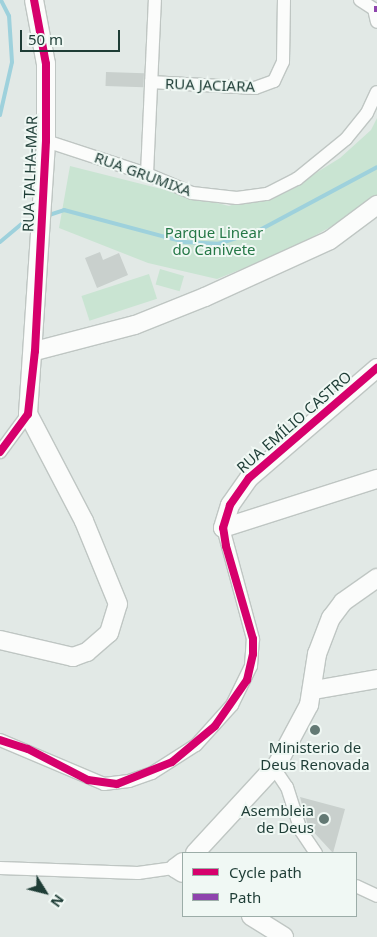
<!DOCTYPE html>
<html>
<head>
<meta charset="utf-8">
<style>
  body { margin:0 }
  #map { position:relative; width:377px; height:937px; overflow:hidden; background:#e2e9e6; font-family:"Noto Sans",sans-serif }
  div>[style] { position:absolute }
  .green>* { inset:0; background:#c9e4d2; transform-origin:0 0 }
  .stream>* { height:4px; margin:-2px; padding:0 2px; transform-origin:2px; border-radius:2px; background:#9ed1dc }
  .building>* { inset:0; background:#c9d0cd; transform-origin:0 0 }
  .roads { filter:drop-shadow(1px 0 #bfc6c3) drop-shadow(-1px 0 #bfc6c3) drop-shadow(0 1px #bfc6c3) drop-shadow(0 -1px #bfc6c3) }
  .street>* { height:12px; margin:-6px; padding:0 6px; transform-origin:6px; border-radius:6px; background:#fbfcfb }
  .secondary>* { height:18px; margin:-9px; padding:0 9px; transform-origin:9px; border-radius:9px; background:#fbfcfb }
  .quiet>* { height:6px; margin-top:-3px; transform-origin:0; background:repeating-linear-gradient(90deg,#8e44ad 0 12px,transparent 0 18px) }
  .cycleway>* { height:8px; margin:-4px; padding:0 4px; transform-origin:4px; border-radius:4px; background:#d6006c }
  .dots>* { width:14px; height:14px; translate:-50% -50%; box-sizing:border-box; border:2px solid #f0f8f4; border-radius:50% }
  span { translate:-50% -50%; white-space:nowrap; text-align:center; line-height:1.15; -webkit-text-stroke:4px #f0f8f4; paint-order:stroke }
  .street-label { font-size:15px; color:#1e3d36 }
  .park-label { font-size:15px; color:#257847 }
  .poi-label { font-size:15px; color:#1e3d36 }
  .right { translate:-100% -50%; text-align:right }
  .legend { position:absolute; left:182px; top:852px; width:175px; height:65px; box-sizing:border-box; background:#f0f8f4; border:1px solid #9cada8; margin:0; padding:6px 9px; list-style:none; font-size:15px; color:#1e3d36 }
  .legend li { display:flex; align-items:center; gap:10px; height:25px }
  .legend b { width:25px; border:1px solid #9cada8 }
  .north { position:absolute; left:20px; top:867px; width:50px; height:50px; -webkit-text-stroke:4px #f0f8f4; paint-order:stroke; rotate:126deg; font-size:14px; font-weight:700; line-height:20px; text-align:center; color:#1e3d36 }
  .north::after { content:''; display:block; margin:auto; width:18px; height:22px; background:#1e3d36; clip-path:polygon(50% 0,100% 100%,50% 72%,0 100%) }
  .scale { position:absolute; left:20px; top:30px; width:100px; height:22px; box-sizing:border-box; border:2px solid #1e3d36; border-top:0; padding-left:6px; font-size:15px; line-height:18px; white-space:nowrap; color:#1e3d36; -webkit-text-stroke:4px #f0f8f4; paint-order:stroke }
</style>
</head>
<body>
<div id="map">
  <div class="green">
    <i style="clip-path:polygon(377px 118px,377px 201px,289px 250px,217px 279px,148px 263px,59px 228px,70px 166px,229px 206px,311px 176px,340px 158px,371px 130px)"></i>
    <i style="left:160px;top:269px;width:25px;height:16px;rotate:16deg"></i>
    <i style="left:149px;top:274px;width:26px;height:71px;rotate:72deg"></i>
  </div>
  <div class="stream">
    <i style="left:0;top:115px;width:54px;rotate:-77.2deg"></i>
    <i style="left:12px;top:62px;width:46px;rotate:-93.7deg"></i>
    <i style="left:9px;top:16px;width:18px;rotate:-117deg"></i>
    <i style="left:46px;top:216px;width:19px;rotate:-18deg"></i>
    <i style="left:64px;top:210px;width:124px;rotate:14.9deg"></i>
    <i style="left:184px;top:242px;width:34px;rotate:3deg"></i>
    <i style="left:218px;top:244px;width:40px;rotate:-18deg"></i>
    <i style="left:256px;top:232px;width:137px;rotate:-28.2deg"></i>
    <i style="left:0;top:242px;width:30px;rotate:-40deg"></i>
    <i style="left:23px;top:223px;width:15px;rotate:-16deg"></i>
  </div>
  <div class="building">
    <i style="left:106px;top:72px;width:38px;height:14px;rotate:2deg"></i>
    <i style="clip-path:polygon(100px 252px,103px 260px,119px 253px,128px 275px,97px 288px,85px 258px)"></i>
    <i style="clip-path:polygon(300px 797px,345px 809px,333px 853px,308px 826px)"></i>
  </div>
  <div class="roads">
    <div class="street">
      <i style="left:360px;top:0;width:17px;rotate:33deg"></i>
      <i style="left:374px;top:9px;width:13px;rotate:77deg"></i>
      <i style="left:151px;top:82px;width:104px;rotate:3.3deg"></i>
      <i style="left:255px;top:88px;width:20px;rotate:-20deg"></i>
      <i style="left:274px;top:81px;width:21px;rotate:-65deg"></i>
      <i style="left:283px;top:62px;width:62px;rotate:-89.1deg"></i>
      <i style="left:46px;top:141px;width:106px;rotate:18.1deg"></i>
      <i style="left:147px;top:174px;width:49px;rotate:22.9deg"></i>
      <i style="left:192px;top:193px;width:45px;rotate:6.3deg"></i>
      <i style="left:237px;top:198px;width:30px;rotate:-8deg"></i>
      <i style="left:267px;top:194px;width:34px;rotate:-27deg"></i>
      <i style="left:297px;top:179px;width:63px;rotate:-39.2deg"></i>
      <i style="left:346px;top:139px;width:33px;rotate:-51deg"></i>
      <i style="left:367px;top:113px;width:23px;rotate:-65deg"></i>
      <i style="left:147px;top:174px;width:174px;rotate:-87.4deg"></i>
      <i style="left:0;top:452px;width:47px;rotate:-53.6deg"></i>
      <i style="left:0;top:740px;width:113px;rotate:22.9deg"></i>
      <i style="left:104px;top:784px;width:25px;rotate:-7deg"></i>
      <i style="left:129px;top:781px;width:24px;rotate:-19deg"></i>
      <i style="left:152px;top:773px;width:52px;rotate:-32.5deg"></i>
      <i style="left:196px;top:745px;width:54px;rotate:-48deg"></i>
      <i style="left:232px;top:705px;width:43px;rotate:-64deg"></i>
      <i style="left:251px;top:666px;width:27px;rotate:-86deg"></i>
      <i style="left:253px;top:639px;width:115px;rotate:-105.1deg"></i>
      <i style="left:274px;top:768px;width:23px;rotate:56deg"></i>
      <i style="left:287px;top:787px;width:46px;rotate:72.3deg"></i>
      <i style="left:301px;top:831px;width:27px;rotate:56deg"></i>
      <i style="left:0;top:868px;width:138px;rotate:2.1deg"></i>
      <i style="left:138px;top:873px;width:37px;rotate:-8deg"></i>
      <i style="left:356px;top:886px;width:23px;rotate:25deg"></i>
    </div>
    <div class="secondary">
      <i style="left:35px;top:351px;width:103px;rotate:-14.6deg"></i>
      <i style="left:135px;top:325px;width:75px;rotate:-21.8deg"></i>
      <i style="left:205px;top:297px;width:137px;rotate:-24.5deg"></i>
      <i style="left:330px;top:240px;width:59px;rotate:-36.7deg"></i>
      <i style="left:377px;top:368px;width:169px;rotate:139.3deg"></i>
      <i style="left:249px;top:478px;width:33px;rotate:125deg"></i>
      <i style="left:230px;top:505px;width:24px;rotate:107deg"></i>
      <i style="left:223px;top:528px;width:162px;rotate:-17.7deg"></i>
      <i style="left:0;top:640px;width:75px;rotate:13.1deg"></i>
      <i style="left:73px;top:657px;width:15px;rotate:-20deg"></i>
      <i style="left:87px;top:652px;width:29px;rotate:-41deg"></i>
      <i style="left:109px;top:633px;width:30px;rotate:-73deg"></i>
      <i style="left:118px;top:604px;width:90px;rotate:-112.3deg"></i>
      <i style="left:84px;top:521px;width:121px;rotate:-117.6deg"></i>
      <i style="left:28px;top:414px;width:274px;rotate:-86.2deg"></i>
      <i style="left:46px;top:141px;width:77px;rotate:-90deg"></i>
      <i style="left:46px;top:64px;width:65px;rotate:-100.6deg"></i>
      <i style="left:314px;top:690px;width:64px;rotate:-9.9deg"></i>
      <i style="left:195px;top:853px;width:122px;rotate:-47.3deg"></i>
      <i style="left:278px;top:763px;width:66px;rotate:-61.9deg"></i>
      <i style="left:309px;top:705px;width:52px;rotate:-81.1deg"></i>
      <i style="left:317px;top:654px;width:39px;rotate:-69deg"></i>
      <i style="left:331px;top:618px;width:20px;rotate:-53deg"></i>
      <i style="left:343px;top:602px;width:42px;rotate:-35.2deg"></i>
      <i style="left:183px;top:862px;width:10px;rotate:143deg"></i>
      <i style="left:175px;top:868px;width:9px;rotate:32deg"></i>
      <i style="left:251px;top:916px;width:39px;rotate:32deg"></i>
    </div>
  </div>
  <div class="quiet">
    <i style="left:374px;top:9px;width:3px"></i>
  </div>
  <div class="cycleway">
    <i style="left:0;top:452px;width:47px;rotate:-53.6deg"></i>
    <i style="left:28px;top:414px;width:63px;rotate:-83.7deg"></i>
    <i style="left:35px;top:351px;width:210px;rotate:-87deg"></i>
    <i style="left:46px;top:141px;width:77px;rotate:-90deg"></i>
    <i style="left:46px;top:64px;width:65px;rotate:-100.6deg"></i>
    <i style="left:0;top:740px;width:29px;rotate:18deg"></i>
    <i style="left:28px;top:749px;width:68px;rotate:27.3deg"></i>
    <i style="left:88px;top:780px;width:29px;rotate:8deg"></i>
    <i style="left:117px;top:784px;width:59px;rotate:-21.8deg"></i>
    <i style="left:172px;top:762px;width:56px;rotate:-39.9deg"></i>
    <i style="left:215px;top:726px;width:56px;rotate:-55.2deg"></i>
    <i style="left:247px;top:680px;width:27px;rotate:-77deg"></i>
    <i style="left:253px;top:654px;width:15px;rotate:-90deg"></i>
    <i style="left:253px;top:639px;width:97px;rotate:-106.2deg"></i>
    <i style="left:226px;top:546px;width:18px;rotate:-99deg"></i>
    <i style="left:223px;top:528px;width:24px;rotate:-73deg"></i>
    <i style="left:230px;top:505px;width:33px;rotate:-55deg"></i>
    <i style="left:249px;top:478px;width:169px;rotate:-40.7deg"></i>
  </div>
  <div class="dots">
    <i style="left:315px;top:730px;background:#637974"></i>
    <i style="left:324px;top:819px;background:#637974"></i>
  </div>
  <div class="street-label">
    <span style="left:210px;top:85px;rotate:2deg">RUA JACIARA</span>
    <span style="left:30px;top:174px;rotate:-88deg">RUA TALHA-MAR</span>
    <span style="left:143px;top:174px;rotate:20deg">RUA GRUMIXA</span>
    <span style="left:294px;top:422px;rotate:-41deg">RUA EMÍLIO CASTRO</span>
  </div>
  <div class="park-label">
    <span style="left:214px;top:241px">Parque Linear<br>do Canivete</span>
  </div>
  <div class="poi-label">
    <span style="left:315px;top:756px">Ministerio de<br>Deus Renovada</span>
    <span class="right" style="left:314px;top:819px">Asembleia<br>de Deus</span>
  </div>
  <ul class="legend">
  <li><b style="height:6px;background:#d6006c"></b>Cycle path</li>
  <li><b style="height:6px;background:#8e44ad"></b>Path</li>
  </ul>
  <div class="north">N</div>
  <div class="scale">50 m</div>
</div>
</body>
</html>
